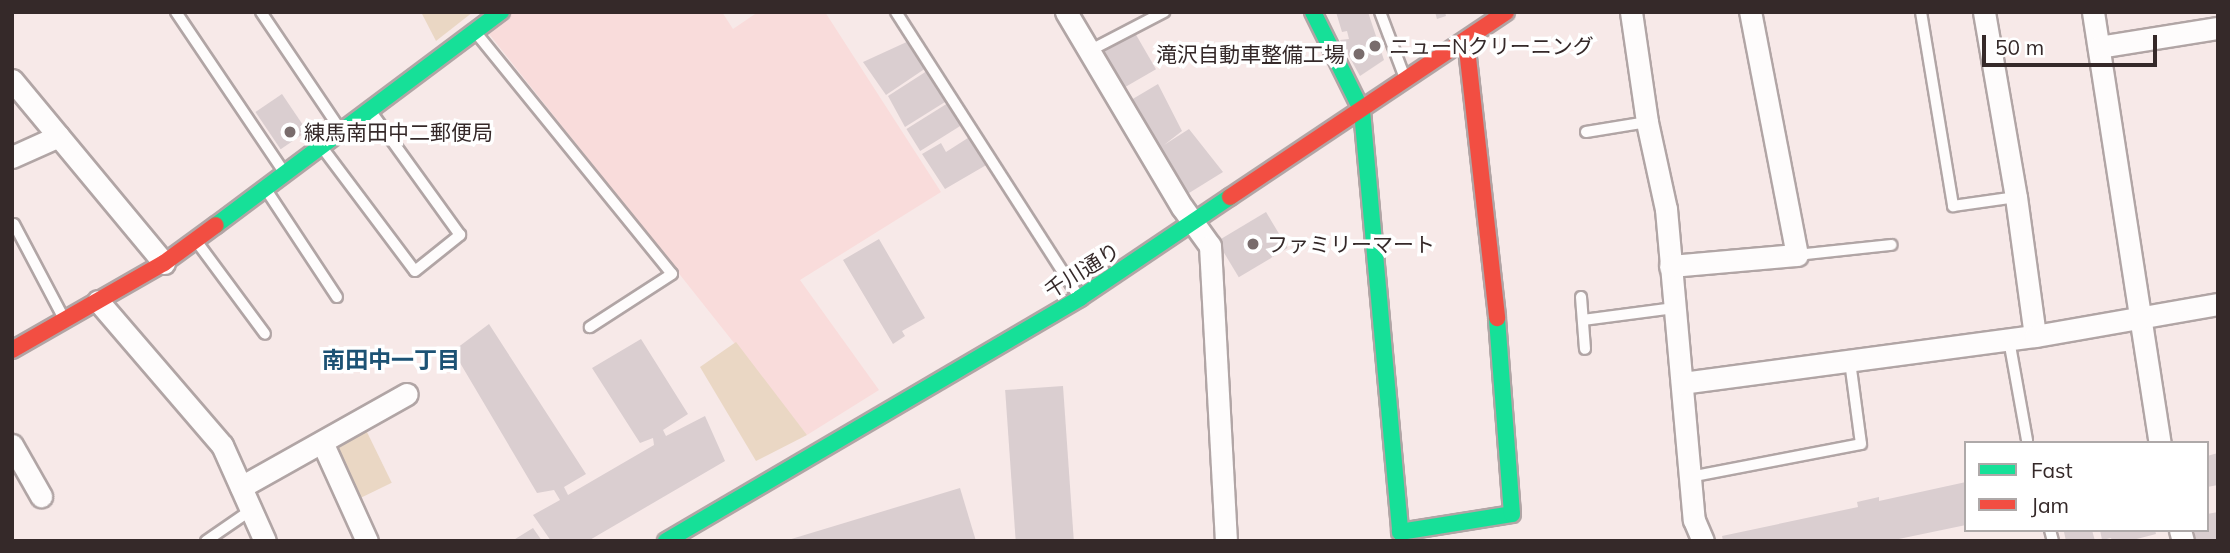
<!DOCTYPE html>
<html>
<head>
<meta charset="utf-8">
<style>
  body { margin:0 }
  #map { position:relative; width:2230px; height:553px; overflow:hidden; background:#f7e9e8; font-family:Mulish,"Noto Sans JP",sans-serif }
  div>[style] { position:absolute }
  .built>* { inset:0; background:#f9dcdb }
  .green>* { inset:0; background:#ead7c4; transform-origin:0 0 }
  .building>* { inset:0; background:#daced0; transform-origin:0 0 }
  .roads { filter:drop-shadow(2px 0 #b1a5a5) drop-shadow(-2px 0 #b1a5a5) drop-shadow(0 2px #b1a5a5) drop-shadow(0 -2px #b1a5a5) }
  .lane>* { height:10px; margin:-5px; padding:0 5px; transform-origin:5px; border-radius:5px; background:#fefcfc }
  .street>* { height:21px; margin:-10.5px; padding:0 10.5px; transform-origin:10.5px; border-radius:10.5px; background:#fefcfc }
  .fast>* { height:16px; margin:-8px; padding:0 8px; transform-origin:8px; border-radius:8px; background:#16e098 }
  .jam>* { height:16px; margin:-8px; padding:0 8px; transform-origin:8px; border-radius:8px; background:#f24e42 }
  .dots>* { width:19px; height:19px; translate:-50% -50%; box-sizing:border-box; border:4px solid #fff; border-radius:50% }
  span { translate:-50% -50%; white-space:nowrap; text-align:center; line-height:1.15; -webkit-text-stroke:7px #fff; paint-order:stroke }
  .poi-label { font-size:21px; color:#352929 }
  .left { translate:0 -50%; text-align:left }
  .right { translate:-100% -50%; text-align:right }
  .street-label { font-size:21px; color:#352929 }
  .neighbourhood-label { font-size:23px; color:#1c5274; font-weight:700 }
  .frame { position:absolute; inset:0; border:14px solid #352929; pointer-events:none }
  .legend { position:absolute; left:1964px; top:441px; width:245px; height:91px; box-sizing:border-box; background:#fff; border:2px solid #aea9a9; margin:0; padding:9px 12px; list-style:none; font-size:21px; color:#352929 }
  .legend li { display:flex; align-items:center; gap:14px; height:35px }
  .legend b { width:35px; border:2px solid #aea9a9 }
  .scale { position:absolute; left:1982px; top:35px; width:175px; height:32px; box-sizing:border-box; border:4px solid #352929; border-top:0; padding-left:9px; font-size:21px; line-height:24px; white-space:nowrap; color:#352929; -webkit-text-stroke:5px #fff; paint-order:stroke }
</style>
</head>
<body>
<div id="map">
  <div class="built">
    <i style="clip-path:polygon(510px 12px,722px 12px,733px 29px,758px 12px,825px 12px,941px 192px,800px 280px,879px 390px,807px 435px,485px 29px)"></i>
  </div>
  <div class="green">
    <i style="clip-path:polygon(421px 12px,473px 12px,436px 41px)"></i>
    <i style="clip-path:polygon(736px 342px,807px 435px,756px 461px,700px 367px)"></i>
    <i style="left:365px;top:428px;width:61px;height:36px;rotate:64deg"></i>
  </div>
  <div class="building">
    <i style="clip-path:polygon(1336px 12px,1368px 12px,1384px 60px,1360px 76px,1340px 40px,1349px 39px,1347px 31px,1342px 32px)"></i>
    <i style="clip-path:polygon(1435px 12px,1445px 12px,1446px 16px,1437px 19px)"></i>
    <i style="left:1135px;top:33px;width:42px;height:38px;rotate:60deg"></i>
    <i style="clip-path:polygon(911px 40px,926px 68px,886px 95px,863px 62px)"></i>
    <i style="clip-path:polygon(930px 69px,945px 102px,905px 127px,888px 96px)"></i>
    <i style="clip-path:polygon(1158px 84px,1182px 131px,1164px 145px,1189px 129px,1223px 172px,1181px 198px,1156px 150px,1160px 147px,1131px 100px)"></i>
    <i style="left:282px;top:94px;width:45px;height:32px;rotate:56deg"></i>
    <i style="left:948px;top:103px;width:26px;height:49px;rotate:58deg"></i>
    <i style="clip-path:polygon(971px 136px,988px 164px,945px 189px,922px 154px,941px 143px,946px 152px)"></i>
    <i style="left:1266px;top:212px;width:42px;height:57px;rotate:59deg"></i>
    <i style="clip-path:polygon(879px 239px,925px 318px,902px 331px,905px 336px,893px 344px,843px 260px)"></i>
    <i style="clip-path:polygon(489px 324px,586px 474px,564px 487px,568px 495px,654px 445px,653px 438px,640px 443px,592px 368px,641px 339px,688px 414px,663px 430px,666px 436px,705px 416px,725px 461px,588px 541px,551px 541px,533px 515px,560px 500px,554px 490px,537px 493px,453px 351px)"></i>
    <i style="left:1063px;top:386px;width:155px;height:58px;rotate:86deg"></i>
    <i style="clip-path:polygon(2218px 453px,2218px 485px,2207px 487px,2207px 456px)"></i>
    <i style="clip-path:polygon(1966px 482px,1966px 525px,1889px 541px,1723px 541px,1722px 536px,1858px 507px,1857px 502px,1879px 497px,1879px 501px)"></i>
    <i style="clip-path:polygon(960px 488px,976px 541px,788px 541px,788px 540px)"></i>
    <i style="clip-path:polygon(2218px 512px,2218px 541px,2196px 541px,2194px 530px,2207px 530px,2207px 514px)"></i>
    <i style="clip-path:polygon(533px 528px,542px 541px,512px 541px)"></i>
    <i style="clip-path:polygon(2070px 530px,2092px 530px,2095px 541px,2066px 541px,2064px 532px)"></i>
    <i style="clip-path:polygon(2100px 530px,2155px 530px,2156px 534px,2129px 541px,2112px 541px,2111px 538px,2102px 540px)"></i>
  </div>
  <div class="roads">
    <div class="lane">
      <i style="left:176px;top:12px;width:193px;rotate:56deg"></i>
      <i style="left:261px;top:12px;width:145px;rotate:56deg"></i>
      <i style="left:896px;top:12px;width:336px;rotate:57.3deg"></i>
      <i style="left:1380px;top:12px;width:71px;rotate:69.3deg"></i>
      <i style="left:1921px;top:12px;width:197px;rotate:80.6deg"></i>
      <i style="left:1953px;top:206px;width:64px;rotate:-8.1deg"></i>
      <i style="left:477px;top:34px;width:309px;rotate:50.9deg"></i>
      <i style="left:672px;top:274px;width:98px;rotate:147.1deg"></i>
      <i style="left:1089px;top:51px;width:85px;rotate:-27.5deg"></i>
      <i style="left:1586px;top:132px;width:62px;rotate:-9.3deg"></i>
      <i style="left:324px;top:150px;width:151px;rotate:53.1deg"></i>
      <i style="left:415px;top:271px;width:58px;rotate:-38.7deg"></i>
      <i style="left:460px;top:235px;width:150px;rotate:-125.8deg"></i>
      <i style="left:267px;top:191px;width:127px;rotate:56.6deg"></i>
      <i style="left:14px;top:224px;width:105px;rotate:62.2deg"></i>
      <i style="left:197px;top:242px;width:114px;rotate:53.5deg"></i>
      <i style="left:1797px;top:255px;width:95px;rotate:-6.1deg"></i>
      <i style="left:1581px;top:297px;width:52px;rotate:85.6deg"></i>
      <i style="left:1583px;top:320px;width:92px;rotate:-7.5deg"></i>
      <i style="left:2009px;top:340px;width:102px;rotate:79.8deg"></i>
      <i style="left:1690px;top:477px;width:174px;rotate:-10.9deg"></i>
      <i style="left:1861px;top:444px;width:83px;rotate:-97.6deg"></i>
      <i style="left:2050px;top:530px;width:11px;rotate:75deg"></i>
      <i style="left:206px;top:541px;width:55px;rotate:-34.6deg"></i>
    </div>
    <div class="street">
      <i style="left:1066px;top:12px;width:227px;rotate:59.3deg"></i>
      <i style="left:1182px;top:207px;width:48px;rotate:54.3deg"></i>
      <i style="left:1210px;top:246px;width:295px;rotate:86.9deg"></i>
      <i style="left:1631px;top:12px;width:111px;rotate:81.7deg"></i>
      <i style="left:1647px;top:122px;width:89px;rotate:77.7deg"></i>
      <i style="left:1666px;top:209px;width:312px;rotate:84.9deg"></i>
      <i style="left:1694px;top:520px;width:23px;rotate:67deg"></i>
      <i style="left:1984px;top:12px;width:188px;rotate:80.2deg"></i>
      <i style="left:2016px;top:197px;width:140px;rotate:82.2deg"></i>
      <i style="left:2093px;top:12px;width:436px;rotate:81.2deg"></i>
      <i style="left:2099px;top:47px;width:121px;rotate:-9.1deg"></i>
      <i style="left:12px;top:80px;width:238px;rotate:50.3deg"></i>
      <i style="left:12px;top:157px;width:51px;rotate:-24.1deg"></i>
      <i style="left:1670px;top:266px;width:127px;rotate:-5deg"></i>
      <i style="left:1797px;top:255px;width:248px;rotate:-100.9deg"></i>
      <i style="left:98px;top:301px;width:190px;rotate:49.3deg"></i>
      <i style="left:222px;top:445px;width:105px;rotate:65.9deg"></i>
      <i style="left:1682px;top:383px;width:356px;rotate:-7.6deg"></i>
      <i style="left:2035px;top:336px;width:186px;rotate:-9.9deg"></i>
      <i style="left:322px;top:442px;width:109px;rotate:65.6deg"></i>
      <i style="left:12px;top:445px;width:59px;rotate:60.4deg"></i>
      <i style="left:241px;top:487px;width:190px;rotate:-29.3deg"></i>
      <i style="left:2180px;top:530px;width:11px;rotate:75deg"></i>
    </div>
    <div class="fast">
      <i style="left:1313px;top:12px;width:110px;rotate:63.7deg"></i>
      <i style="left:1362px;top:111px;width:423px;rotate:84.8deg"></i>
      <i style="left:1400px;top:532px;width:113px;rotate:-9.1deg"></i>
      <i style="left:1512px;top:514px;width:197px;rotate:-94.4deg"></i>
      <i style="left:216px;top:225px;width:356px;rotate:-36.8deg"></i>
      <i style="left:666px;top:541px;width:480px;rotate:-30.4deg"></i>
      <i style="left:1080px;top:298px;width:181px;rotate:-34deg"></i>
    </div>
    <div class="jam">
      <i style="left:1466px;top:40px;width:280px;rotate:83.6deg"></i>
      <i style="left:1230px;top:197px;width:332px;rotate:-33.8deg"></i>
      <i style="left:12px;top:350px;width:175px;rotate:-29.8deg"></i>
      <i style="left:164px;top:263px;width:64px;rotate:-36.2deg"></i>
    </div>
  </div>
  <div class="dots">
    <i style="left:1375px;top:46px;background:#796c6c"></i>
    <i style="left:1359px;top:54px;background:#796c6c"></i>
    <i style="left:290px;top:132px;background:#796c6c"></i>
    <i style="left:1253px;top:244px;background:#796c6c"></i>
  </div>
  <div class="poi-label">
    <span class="left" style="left:1389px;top:46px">ニューNクリーニング</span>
    <span class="right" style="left:1345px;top:54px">滝沢自動車整備工場</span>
    <span class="left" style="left:304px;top:132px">練馬南田中二郵便局</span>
    <span class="left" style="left:1267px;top:244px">ファミリーマート</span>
  </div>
  <div class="street-label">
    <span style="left:1082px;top:270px;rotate:-32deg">千川通り</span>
  </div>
  <div class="neighbourhood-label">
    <span style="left:391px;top:360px">南田中一丁目</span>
  </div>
  <div class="frame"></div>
  <ul class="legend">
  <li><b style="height:9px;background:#16e098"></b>Fast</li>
  <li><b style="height:9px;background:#f24e42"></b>Jam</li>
  </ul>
  <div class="scale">50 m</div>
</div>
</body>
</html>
